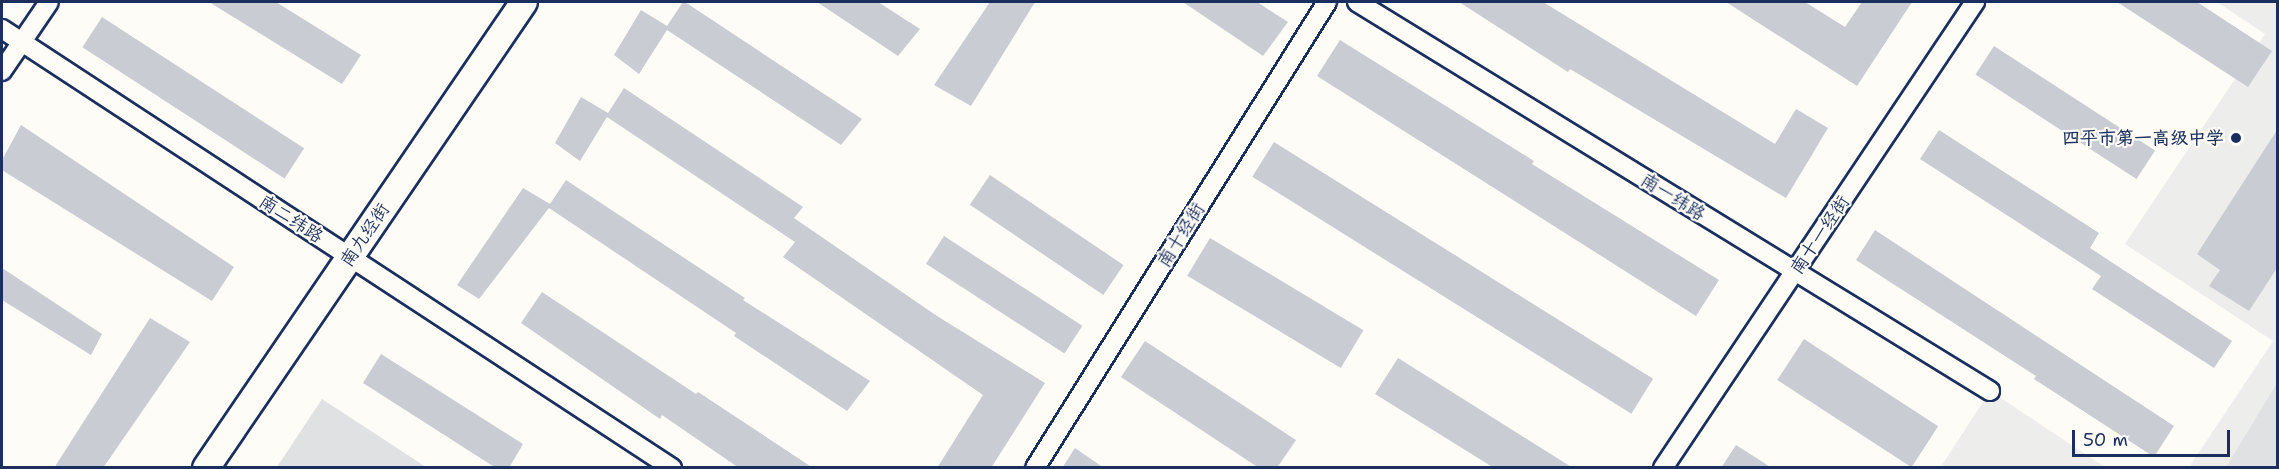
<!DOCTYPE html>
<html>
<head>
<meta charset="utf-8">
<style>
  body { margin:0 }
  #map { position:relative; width:2279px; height:469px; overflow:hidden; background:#fdfcf7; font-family:"Shantell Sans","LXGW WenKai TC",sans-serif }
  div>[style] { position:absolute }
  .built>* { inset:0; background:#edeeec }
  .green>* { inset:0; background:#e0e1e3 }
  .building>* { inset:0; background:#c9ccd3; transform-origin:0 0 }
  .roads { filter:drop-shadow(2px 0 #1b2f5e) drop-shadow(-2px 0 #1b2f5e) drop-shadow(0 2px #1b2f5e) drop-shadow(0 -2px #1b2f5e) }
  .minor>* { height:18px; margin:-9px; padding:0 9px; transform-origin:9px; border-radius:9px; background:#fdfcf7 }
  .secondary>* { height:26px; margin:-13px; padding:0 13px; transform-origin:13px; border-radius:13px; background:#fdfcf7 }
  .dots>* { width:16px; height:16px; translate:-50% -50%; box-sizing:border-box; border:3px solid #fdfcf7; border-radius:50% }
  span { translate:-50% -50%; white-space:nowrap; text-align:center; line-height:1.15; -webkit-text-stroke:4.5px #fdfcf7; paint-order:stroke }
  .poi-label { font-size:18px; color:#1b2f5e; font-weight:700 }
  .right { translate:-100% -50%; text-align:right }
  .street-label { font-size:18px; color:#1b2f5e }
  .frame { position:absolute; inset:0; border:3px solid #1b2f5e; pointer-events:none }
  .scale { position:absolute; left:2072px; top:430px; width:158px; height:27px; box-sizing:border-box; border:3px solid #1b2f5e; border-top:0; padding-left:8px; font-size:18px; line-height:21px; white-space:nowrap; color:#1b2f5e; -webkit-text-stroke:4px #fdfcf7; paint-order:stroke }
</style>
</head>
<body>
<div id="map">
  <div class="built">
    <i style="clip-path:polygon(2217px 2px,2277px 2px,2277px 467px,2189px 467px,2273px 341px,2125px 244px,2265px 34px)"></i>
    <i style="clip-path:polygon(1990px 391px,2105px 467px,1940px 468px)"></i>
  </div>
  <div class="green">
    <i style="clip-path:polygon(2277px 383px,2277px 467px,2226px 467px,2248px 431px)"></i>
    <i style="clip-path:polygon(322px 399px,426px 467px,277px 467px)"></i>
  </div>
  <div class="building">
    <i style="clip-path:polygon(209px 2px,276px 2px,361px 55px,342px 84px)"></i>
    <i style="clip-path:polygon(683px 2px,685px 2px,862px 119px,841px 145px,667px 30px,639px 74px,614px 55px,641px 10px,667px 26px)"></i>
    <i style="clip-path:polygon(817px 2px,878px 2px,920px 29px,898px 56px)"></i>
    <i style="clip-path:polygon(990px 2px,1035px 2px,971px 106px,934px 85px)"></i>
    <i style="clip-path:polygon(1183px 2px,1257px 2px,1288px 22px,1263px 56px)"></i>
    <i style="clip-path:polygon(1459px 2px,1543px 2px,1775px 144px,1796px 109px,1828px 128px,1786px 198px,1570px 69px,1568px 72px)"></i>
    <i style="clip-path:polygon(1726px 2px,1805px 2px,1845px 27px,1862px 2px,1912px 2px,1857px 86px)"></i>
    <i style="clip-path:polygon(2117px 2px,2197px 2px,2272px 51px,2248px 87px)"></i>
    <i style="left:102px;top:17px;width:241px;height:36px;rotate:33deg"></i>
    <i style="clip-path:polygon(1340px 40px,1534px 161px,1532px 164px,1719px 280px,1696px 316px,1317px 76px)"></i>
    <i style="left:1994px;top:46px;width:192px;height:34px;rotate:33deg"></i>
    <i style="clip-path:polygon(624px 88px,803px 207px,794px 218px,937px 316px,1045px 383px,991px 468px,937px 468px,983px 395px,783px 257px,795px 242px,607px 117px,580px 161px,555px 143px,581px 97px,608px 113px)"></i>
    <i style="clip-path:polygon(21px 125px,234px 267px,212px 301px,2px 170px,2px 160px)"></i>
    <i style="clip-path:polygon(1939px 130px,2099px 233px,2090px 248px,2232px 341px,2214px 368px,2092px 289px,2101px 276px,1920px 159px)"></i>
    <i style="clip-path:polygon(2277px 130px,2277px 268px,2249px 311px,2209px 286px,2220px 270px,2197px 254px)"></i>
    <i style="left:1274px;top:142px;width:447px;height:41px;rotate:32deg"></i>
    <i style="left:990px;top:175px;width:161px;height:36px;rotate:34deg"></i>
    <i style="clip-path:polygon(566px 180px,745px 298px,743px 300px,870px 381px,847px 411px,734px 336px,736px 333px,549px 208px,479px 299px,457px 285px,523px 188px,550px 204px)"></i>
    <i style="clip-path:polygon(1875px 230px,2174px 426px,2154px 457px,2034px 379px,2036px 376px,1856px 260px)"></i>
    <i style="left:944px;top:236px;width:165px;height:33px;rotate:33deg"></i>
    <i style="left:1210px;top:238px;width:179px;height:44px;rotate:31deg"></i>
    <i style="clip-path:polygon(2px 268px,102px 334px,91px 355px,2px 300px)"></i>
    <i style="clip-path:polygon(542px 292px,696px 394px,698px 392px,813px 468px,739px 468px,662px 415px,660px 419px,521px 323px)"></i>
    <i style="clip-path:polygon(150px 318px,190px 342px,103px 468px,54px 468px)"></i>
    <i style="left:1804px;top:339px;width:160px;height:49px;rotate:33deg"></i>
    <i style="clip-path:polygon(1145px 341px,1296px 440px,1277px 468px,1259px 468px,1121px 377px)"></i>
    <i style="clip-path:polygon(381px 354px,523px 444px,509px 468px,496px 468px,363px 383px)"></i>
    <i style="clip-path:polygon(1398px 358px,1573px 468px,1494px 468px,1375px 394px)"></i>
    <i style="clip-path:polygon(1736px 445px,1772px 468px,1721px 468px)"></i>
    <i style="clip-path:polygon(1075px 448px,1104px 468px,1062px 468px)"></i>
  </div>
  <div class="roads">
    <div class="minor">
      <i style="left:1357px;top:2px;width:743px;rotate:31.57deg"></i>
      <i style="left:2px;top:29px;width:801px;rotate:33.23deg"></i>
      <i style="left:2px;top:71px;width:83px;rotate:-55.7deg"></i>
      <i style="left:1035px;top:468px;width:550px;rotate:-57.93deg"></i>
      <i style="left:1663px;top:468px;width:561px;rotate:-56.2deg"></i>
    </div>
    <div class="secondary">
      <i style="left:206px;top:468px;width:564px;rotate:-55.69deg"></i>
    </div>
  </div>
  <div class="dots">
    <i style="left:2236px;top:138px;background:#1b2f5e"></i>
  </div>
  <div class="poi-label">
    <span class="right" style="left:2224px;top:138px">四平市第一高级中学</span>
  </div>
  <div class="street-label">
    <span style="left:1673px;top:197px;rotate:32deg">南一纬路</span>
    <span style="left:291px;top:219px;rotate:33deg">南二纬路</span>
    <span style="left:365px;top:235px;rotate:-56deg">南九经街</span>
    <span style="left:1181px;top:235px;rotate:-58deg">南十经街</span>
    <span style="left:1820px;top:235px;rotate:-56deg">南十一经街</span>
  </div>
  <div class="frame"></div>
  <div class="scale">50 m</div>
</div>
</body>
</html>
